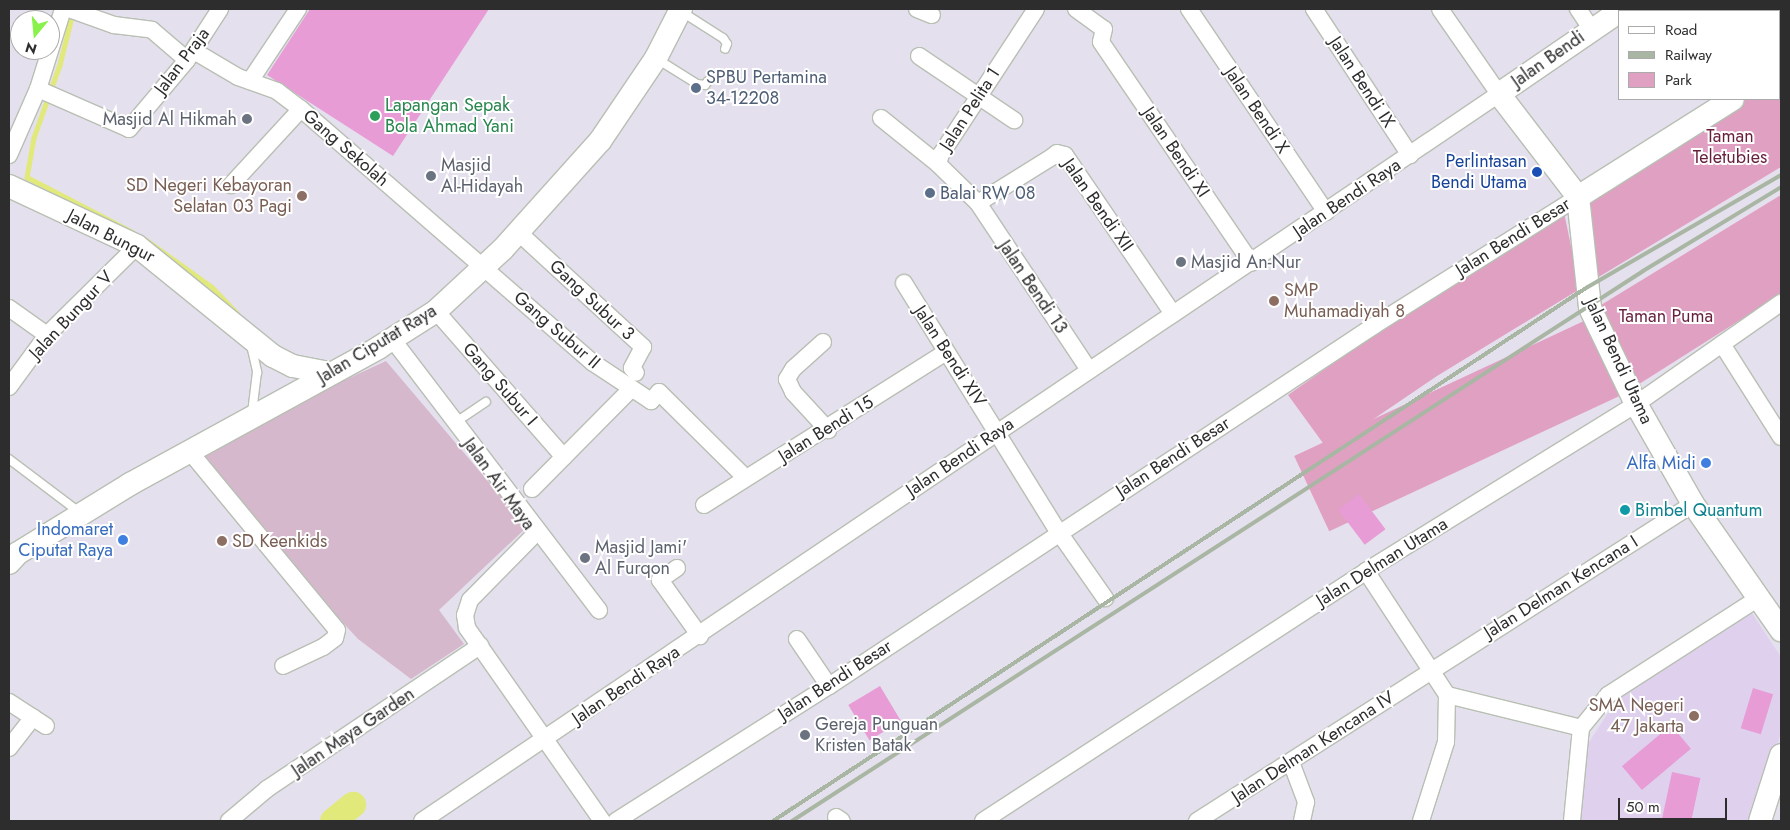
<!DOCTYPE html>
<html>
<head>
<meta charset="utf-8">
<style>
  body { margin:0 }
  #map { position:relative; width:1790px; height:830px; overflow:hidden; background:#e5e0ed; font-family:Jost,sans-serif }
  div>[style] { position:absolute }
  .education>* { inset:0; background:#dfd1ee }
  .green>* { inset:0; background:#e0a0c2; transform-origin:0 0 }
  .cemetery>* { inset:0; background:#d6b8cc }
  .pitch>* { inset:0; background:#e79cd5; transform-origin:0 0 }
  .stream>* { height:4.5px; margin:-2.25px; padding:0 2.25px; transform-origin:2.25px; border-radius:2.25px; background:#e0e97a }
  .river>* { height:26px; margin:-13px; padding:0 13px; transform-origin:13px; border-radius:13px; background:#e0e97a }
  .roads { filter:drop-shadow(1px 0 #b8bfb3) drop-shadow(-1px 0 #b8bfb3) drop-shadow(0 1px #b8bfb3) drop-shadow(0 -1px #b8bfb3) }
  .lane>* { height:8px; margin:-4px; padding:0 4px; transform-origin:4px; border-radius:4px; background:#fff }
  .street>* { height:16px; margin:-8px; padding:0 8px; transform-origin:8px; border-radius:8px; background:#fff }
  .secondary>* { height:22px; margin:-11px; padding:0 11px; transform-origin:11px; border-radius:11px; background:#fff }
  .rail>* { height:4px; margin:-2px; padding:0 2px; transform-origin:2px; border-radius:2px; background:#a9b6a3 }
  .dots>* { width:14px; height:14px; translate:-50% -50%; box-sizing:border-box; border:2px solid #fff; border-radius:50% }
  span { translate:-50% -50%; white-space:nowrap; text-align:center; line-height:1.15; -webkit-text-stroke:4px #fff; paint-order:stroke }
  .street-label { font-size:18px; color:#2d2d2d }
  .service-label { font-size:18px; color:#4e5e75 }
  .left { translate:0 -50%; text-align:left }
  .leisure-label { font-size:18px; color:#27864d }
  .worship-label { font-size:18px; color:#5b616d }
  .right { translate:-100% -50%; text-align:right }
  .park-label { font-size:18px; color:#671f3c }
  .transit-label { font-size:18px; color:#164399 }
  .education-label { font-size:18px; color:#785e54 }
  .shop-label { font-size:18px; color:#366cbe }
  .culture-label { font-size:18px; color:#0d838f }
  .frame { position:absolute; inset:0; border:10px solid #2d2d2d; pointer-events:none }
  .legend { position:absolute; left:1618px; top:10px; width:162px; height:90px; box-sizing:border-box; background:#fff; border:1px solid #ababab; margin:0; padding:6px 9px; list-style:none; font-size:15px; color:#2d2d2d }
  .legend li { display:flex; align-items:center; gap:10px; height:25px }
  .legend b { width:25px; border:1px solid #ababab }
  .north { position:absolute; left:10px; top:10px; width:50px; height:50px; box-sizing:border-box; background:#fff; border:1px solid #ababab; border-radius:50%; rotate:197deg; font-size:14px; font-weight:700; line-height:20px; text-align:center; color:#2d2d2d }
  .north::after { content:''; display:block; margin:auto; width:18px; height:22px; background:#88f14a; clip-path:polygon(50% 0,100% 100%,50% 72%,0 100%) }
  .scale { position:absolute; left:1618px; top:798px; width:109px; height:22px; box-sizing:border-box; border:2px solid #2d2d2d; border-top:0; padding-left:6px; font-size:15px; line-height:18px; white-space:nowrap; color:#2d2d2d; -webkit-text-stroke:4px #fff; paint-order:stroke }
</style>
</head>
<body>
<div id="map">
  <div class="education">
    <i style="clip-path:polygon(1750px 610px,1781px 657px,1781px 731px,1758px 821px,1575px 821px,1585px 748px,1616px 701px)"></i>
  </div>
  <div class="green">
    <i style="clip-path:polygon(1781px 62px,1781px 167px,1597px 278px,1580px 194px,1725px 99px,1779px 99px)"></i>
    <i style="clip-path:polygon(1781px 195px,1781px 294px,1636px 386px,1601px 305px)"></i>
    <i style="clip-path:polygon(1562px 203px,1580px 289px,1437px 376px,1328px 450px,1288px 395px)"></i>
    <i style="left:1586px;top:320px;width:83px;height:322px;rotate:65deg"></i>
  </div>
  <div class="cemetery">
    <i style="clip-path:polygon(386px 361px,527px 527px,439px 610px,464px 644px,411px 679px,358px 639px,277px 551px,203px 453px,291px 405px)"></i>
  </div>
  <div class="pitch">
    <i style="clip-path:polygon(310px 9px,489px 9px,393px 156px,267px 75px)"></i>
    <i style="left:1359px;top:494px;width:44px;height:26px;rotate:53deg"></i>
    <i style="left:880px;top:686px;width:41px;height:37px;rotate:59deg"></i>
    <i style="left:1753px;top:688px;width:21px;height:42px;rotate:17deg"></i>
    <i style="left:1671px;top:725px;width:31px;height:64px;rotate:50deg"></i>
    <i style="left:1672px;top:772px;width:29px;height:49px;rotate:12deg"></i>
  </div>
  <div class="stream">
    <i style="left:73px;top:13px;width:54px;rotate:104deg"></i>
    <i style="left:60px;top:65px;width:77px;rotate:109.6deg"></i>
    <i style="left:34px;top:138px;width:40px;rotate:100deg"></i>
    <i style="left:27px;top:177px;width:119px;rotate:27.6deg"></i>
    <i style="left:145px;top:239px;width:82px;rotate:35.6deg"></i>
    <i style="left:212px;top:287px;width:37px;rotate:46deg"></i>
  </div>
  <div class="river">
    <i style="left:333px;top:821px;width:26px;rotate:-39deg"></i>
  </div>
  <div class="roads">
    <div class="lane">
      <i style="left:682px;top:12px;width:49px;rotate:32.4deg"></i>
      <i style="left:723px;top:38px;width:7px;rotate:56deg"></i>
      <i style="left:727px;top:44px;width:5px;rotate:112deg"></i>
      <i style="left:657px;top:59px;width:47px;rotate:32deg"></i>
      <i style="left:697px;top:84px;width:8px;rotate:7deg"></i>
      <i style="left:705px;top:85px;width:5px;rotate:-53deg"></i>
      <i style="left:251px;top:345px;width:28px;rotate:77deg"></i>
      <i style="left:257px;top:372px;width:41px;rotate:97deg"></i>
      <i style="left:456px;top:422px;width:36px;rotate:-34deg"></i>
      <i style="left:9px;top:459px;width:88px;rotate:37.1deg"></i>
    </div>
    <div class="street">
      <i style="left:69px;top:9px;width:48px;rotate:19.6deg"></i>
      <i style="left:114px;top:25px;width:38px;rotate:7deg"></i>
      <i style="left:152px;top:30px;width:46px;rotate:40.6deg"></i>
      <i style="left:917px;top:9px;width:16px;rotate:22deg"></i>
      <i style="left:1036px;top:9px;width:173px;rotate:123.2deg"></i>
      <i style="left:941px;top:154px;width:10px;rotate:107deg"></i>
      <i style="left:938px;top:164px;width:56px;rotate:44.3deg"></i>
      <i style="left:978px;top:203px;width:201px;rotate:56.4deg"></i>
      <i style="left:1076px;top:9px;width:34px;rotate:36deg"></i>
      <i style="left:1104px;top:29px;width:13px;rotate:103deg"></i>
      <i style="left:1101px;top:42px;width:267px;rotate:55.8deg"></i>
      <i style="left:1189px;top:9px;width:245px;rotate:56deg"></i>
      <i style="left:1314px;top:9px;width:175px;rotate:56.7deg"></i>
      <i style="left:1578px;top:9px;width:23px;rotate:56deg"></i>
      <i style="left:194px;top:51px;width:51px;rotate:30.6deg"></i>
      <i style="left:238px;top:77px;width:41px;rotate:19.7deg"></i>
      <i style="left:277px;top:91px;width:30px;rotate:37deg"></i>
      <i style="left:301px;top:109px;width:386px;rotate:41deg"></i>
      <i style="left:592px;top:362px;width:71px;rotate:33.5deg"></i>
      <i style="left:651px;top:401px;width:12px;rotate:-48deg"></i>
      <i style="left:659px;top:392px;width:122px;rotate:44.7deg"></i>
      <i style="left:919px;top:56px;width:115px;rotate:34deg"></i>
      <i style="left:250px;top:81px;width:87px;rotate:-56.3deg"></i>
      <i style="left:38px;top:89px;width:99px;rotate:23.7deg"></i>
      <i style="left:129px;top:129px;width:90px;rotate:-50deg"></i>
      <i style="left:187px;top:60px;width:61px;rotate:-57.1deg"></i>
      <i style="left:881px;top:118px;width:73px;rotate:38.9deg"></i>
      <i style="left:9px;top:155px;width:72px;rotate:-66.3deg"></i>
      <i style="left:38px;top:89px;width:84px;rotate:-72.6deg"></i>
      <i style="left:231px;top:185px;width:103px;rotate:-47.4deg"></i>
      <i style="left:978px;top:203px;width:87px;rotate:-31.9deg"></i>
      <i style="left:1052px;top:157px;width:6px;rotate:-39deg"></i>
      <i style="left:1057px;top:153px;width:8px;rotate:14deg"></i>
      <i style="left:1065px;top:155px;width:192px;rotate:55.8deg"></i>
      <i style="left:518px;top:232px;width:170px;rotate:42.6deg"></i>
      <i style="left:643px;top:347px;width:24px;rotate:118deg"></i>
      <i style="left:632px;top:368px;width:6px;rotate:51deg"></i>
      <i style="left:904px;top:283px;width:292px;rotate:58.2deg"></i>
      <i style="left:1058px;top:531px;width:82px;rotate:55deg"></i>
      <i style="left:9px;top:308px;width:47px;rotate:35.4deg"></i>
      <i style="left:436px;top:311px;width:194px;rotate:48.8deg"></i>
      <i style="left:393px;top:340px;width:340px;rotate:52.7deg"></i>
      <i style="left:823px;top:342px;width:40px;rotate:138deg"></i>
      <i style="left:793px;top:369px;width:12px;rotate:121deg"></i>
      <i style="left:787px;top:379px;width:14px;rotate:65deg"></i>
      <i style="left:793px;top:392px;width:52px;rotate:47.4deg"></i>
      <i style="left:1722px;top:344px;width:110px;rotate:57.6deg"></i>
      <i style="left:9px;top:387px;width:64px;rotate:-53.8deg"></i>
      <i style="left:47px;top:335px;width:127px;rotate:-44.7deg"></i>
      <i style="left:191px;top:453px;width:229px;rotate:50.5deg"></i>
      <i style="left:337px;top:630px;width:8px;rotate:104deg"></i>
      <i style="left:335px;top:638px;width:15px;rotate:143deg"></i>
      <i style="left:323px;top:647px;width:44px;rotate:154.6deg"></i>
      <i style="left:532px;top:489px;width:141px;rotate:-45.3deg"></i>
      <i style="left:704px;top:505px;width:286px;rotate:-32.3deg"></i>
      <i style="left:538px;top:531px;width:97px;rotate:134.6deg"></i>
      <i style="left:470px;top:600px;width:16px;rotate:108deg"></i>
      <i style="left:465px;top:615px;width:13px;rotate:81deg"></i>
      <i style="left:467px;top:628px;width:236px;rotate:55deg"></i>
      <i style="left:677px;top:568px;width:21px;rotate:145deg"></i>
      <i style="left:660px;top:580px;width:69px;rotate:54.5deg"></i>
      <i style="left:1366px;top:571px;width:148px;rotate:56.8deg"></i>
      <i style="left:1447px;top:695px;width:47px;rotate:91.2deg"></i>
      <i style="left:1446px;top:742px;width:83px;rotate:107.6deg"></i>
      <i style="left:797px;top:639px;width:57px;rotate:55.8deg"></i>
      <i style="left:1447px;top:695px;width:138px;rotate:13.8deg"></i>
      <i style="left:9px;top:702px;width:44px;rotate:33deg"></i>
      <i style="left:9px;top:748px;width:39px;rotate:-52deg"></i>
      <i style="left:1291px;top:762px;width:43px;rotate:69.4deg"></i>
      <i style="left:1306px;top:802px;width:19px;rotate:102deg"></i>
      <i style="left:836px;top:817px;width:7px;rotate:34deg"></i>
      <i style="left:229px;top:821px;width:50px;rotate:-40.1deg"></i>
      <i style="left:267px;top:789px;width:257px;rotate:-33.9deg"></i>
      <i style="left:422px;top:821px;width:1299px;rotate:-34.02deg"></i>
      <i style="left:1499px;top:94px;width:103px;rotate:-124.8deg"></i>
      <i style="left:616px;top:821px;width:252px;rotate:-32.4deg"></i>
      <i style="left:829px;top:686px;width:655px;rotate:-33.47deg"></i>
      <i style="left:1375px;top:325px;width:240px;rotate:-32.2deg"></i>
      <i style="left:983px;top:821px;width:457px;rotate:-33.1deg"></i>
      <i style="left:1366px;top:571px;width:317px;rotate:-31.7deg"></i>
      <i style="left:1636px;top:404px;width:177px;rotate:-34.9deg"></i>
      <i style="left:1197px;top:821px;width:589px;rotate:-32.58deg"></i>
      <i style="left:1572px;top:821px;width:93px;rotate:-84.5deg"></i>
      <i style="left:1581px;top:728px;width:43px;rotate:-50.7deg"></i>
      <i style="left:1608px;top:695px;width:181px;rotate:-32.8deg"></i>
    </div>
    <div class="secondary">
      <i style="left:1623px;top:9px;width:150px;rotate:145.6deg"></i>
      <i style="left:1499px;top:94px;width:130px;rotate:52.5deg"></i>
      <i style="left:1578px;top:197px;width:112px;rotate:83.8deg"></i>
      <i style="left:1590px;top:308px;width:106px;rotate:64.4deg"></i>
      <i style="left:1636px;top:404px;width:115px;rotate:60.3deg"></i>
      <i style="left:1693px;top:504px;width:154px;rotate:55.1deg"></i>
      <i style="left:1779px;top:69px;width:3px;rotate:-45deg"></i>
      <i style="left:9px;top:186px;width:141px;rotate:25.1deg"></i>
      <i style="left:137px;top:246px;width:175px;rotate:39deg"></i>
      <i style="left:273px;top:356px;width:22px;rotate:27deg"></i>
      <i style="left:293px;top:366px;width:38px;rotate:11deg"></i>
      <i style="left:1578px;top:197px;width:183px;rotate:-32.3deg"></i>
      <i style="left:9px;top:563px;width:13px;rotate:-48deg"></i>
      <i style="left:18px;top:553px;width:132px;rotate:-31.6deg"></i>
      <i style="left:130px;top:484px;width:283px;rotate:-28.7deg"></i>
      <i style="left:378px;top:348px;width:69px;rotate:-32.5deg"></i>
      <i style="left:436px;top:311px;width:91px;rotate:-42.8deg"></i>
      <i style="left:503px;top:249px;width:145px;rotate:-48.1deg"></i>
      <i style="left:600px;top:141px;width:100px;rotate:-56deg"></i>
      <i style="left:656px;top:58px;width:55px;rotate:-63deg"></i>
      <i style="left:1760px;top:821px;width:69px;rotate:-72.3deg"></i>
    </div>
  </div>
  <div class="rail">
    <i style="left:773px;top:821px;width:972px;rotate:-33.25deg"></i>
    <i style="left:1586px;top:288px;width:225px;rotate:-30.1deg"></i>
    <i style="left:792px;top:821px;width:1013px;rotate:-32.87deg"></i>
    <i style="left:1643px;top:271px;width:162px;rotate:-31.3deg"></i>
  </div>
  <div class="dots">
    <i style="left:696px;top:88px;background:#5c6f8a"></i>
    <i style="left:375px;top:116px;background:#2e9e5b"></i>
    <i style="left:247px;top:119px;background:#6b7280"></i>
    <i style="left:1537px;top:172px;background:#1a4fb4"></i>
    <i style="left:431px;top:176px;background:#6b7280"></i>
    <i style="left:930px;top:193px;background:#5c6f8a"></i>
    <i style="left:302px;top:196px;background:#8d6e63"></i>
    <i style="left:1181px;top:262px;background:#6b7280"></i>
    <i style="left:1274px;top:301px;background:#8d6e63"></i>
    <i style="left:1706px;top:463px;background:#3f7fe0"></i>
    <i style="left:1625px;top:510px;background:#0f9aa8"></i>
    <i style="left:123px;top:540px;background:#3f7fe0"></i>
    <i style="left:222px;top:541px;background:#8d6e63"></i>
    <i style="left:585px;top:558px;background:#6b7280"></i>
    <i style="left:1694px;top:716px;background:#8d6e63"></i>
    <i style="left:805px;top:735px;background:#6b7280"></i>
  </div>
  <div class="street-label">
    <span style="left:1548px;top:59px;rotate:-35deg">Jalan Bendi</span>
    <span style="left:182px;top:61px;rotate:-53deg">Jalan Praja</span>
    <span style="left:1362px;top:82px;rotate:57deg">Jalan Bendi IX</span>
    <span style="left:970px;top:109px;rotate:-57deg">Jalan Pelita 1</span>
    <span style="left:1257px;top:110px;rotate:56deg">Jalan Bendi X</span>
    <span style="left:346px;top:148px;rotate:41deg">Gang Sekolah</span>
    <span style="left:1176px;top:152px;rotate:56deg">Jalan Bendi XI</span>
    <span style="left:1347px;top:198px;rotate:-34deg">Jalan Bendi Raya</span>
    <span style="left:1098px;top:205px;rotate:55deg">Jalan Bendi XII</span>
    <span style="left:111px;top:236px;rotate:27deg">Jalan Bungur</span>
    <span style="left:1513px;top:237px;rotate:-32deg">Jalan Bendi Besar</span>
    <span style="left:1033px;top:287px;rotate:56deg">Jalan Bendi 13</span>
    <span style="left:592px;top:300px;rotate:43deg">Gang Subur 3</span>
    <span style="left:71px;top:315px;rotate:-47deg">Jalan Bungur V</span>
    <span style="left:557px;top:330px;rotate:41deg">Gang Subur II</span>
    <span style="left:377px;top:344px;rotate:-31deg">Jalan Ciputat Raya</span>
    <span style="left:950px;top:356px;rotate:57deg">Jalan Bendi XIV</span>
    <span style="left:1619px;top:361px;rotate:65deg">Jalan Bendi Utama</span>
    <span style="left:500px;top:384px;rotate:49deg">Gang Subur I</span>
    <span style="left:826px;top:429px;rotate:-32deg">Jalan Bendi 15</span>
    <span style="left:960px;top:457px;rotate:-34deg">Jalan Bendi Raya</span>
    <span style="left:1173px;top:457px;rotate:-33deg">Jalan Bendi Besar</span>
    <span style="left:499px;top:484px;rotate:54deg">Jalan Air Maya</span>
    <span style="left:1382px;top:562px;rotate:-32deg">Jalan Delman Utama</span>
    <span style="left:1561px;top:587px;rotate:-32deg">Jalan Delman Kencana I</span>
    <span style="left:835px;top:680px;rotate:-33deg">Jalan Bendi Besar</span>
    <span style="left:626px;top:685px;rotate:-34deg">Jalan Bendi Raya</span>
    <span style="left:353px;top:732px;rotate:-34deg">Jalan Maya Garden</span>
    <span style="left:1313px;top:747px;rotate:-33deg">Jalan Delman Kencana IV</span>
  </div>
  <div class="service-label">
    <span class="left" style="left:706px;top:88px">SPBU Pertamina<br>34-12208</span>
    <span class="left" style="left:940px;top:193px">Balai RW 08</span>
  </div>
  <div class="leisure-label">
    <span class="left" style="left:385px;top:116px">Lapangan Sepak<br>Bola Ahmad Yani</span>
  </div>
  <div class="worship-label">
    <span class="right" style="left:237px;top:119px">Masjid Al Hikmah</span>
    <span class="left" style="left:441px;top:176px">Masjid<br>Al-Hidayah</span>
    <span class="left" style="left:1191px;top:262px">Masjid An-Nur</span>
    <span class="left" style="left:595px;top:558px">Masjid Jami'<br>Al Furqon</span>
    <span class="left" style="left:815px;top:735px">Gereja Punguan<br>Kristen Batak</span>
  </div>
  <div class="park-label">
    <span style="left:1730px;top:147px">Taman<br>Teletubies</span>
    <span style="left:1666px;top:316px">Taman Puma</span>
  </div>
  <div class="transit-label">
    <span class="right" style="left:1527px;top:172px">Perlintasan<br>Bendi Utama</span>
  </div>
  <div class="education-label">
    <span class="right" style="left:292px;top:196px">SD Negeri Kebayoran<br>Selatan 03 Pagi</span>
    <span class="left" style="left:1284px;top:301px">SMP<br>Muhamadiyah 8</span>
    <span class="left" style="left:232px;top:541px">SD Keenkids</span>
    <span class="right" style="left:1684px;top:716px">SMA Negeri<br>47 Jakarta</span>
  </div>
  <div class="shop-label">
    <span class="right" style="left:1696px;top:463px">Alfa Midi</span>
    <span class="right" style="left:113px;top:540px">Indomaret<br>Ciputat Raya</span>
  </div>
  <div class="culture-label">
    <span class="left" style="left:1635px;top:510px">Bimbel Quantum</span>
  </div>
  <div class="frame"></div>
  <ul class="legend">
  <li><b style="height:6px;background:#fff"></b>Road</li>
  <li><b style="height:6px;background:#a9b6a3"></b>Railway</li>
  <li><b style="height:14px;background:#e0a0c2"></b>Park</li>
  </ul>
  <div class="north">N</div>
  <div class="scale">50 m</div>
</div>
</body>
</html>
